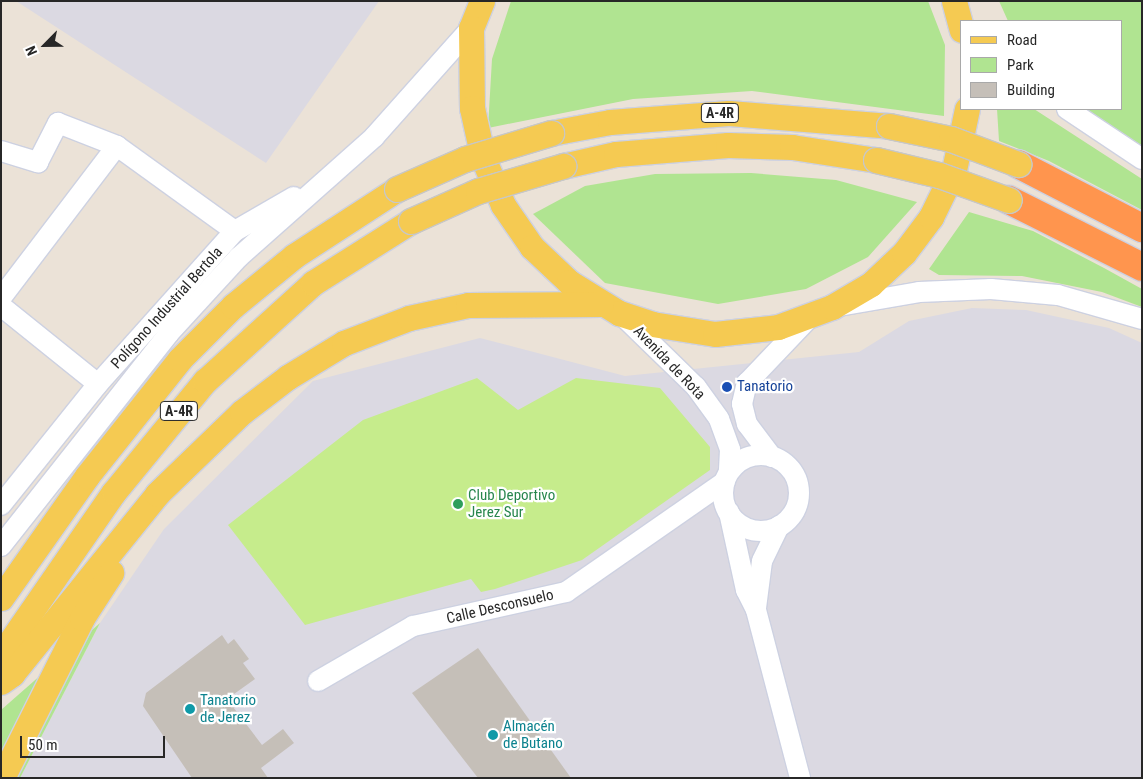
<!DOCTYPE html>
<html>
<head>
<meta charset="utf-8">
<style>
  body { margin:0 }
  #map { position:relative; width:1143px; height:779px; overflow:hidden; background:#ebe2d7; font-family:"Roboto Condensed",sans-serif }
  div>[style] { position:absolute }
  .industrial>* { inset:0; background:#dbd9e2 }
  .green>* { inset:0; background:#b0e491 }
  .pitch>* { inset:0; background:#c6ec8c }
  .building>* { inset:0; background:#c5bfb8 }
  .roads { filter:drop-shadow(1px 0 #cdd1e1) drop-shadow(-1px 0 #cdd1e1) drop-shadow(0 1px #cdd1e1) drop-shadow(0 -1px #cdd1e1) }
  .minor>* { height:20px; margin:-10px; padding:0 10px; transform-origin:10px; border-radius:10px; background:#fff }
  .minor>.ring { margin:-10px; padding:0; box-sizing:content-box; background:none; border:20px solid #fff; border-radius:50% }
  .major>* { height:25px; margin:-12.5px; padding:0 12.5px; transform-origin:12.5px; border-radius:12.5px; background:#f5ca52 }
  .highway>* { height:28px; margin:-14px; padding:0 14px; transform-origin:14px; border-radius:14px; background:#ff954e }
  .bridges { filter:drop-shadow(1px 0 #c7c7c7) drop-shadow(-1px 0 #c7c7c7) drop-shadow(0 1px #c7c7c7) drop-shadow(0 -1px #c7c7c7) }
  .major-bridge>* { height:25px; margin:-12.5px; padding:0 12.5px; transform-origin:12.5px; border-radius:12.5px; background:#f5ca52 }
  .dots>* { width:14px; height:14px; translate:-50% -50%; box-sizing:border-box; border:2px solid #fff; border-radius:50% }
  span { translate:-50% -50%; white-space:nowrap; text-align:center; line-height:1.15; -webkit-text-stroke:4.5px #fff; paint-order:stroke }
  .shield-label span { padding:1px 4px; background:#fff; border:1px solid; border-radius:4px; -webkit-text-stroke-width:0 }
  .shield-label { font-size:14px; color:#272727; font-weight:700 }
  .street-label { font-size:15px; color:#272727 }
  .transit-label { font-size:15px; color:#164399 }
  .left { translate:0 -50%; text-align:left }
  .leisure-label { font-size:15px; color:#27864d }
  .culture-label { font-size:15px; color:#0d838f }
  .frame { position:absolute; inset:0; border:2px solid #272727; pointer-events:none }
  .legend { position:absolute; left:960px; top:20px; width:162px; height:90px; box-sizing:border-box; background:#fff; border:1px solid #a9a9a9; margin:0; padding:6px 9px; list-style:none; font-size:15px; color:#272727 }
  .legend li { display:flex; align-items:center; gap:10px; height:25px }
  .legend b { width:25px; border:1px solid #a9a9a9 }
  .north { position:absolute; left:20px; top:20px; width:50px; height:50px; -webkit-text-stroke:4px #fff; paint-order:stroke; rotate:247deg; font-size:14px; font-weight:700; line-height:20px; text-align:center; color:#272727 }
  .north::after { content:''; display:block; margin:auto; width:18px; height:22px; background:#272727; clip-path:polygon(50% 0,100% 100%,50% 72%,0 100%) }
  .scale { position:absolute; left:20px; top:736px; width:145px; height:22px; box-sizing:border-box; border:2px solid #272727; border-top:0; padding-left:6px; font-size:15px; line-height:18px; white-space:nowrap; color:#272727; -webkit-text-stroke:4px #fff; paint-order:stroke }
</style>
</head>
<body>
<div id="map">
  <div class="industrial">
    <i style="clip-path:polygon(16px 1px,379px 1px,266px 163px)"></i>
    <i style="clip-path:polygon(972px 308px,1026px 310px,1109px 328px,1142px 343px,1142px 778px,20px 778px,100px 623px,164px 529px,313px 381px,480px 338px,625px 376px,859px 352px,909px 321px)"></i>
  </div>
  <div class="green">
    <i style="clip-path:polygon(511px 1px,928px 1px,945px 45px,944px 116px,752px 91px,633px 99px,488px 128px,492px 59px)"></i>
    <i style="clip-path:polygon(999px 1px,1142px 1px,1142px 146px,1085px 109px,1122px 109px,1122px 21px,1008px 21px)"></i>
    <i style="clip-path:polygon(997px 109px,1034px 109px,1142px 179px,1142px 210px,1049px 161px,999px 141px)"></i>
    <i style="clip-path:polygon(751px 173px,836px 180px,917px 202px,868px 257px,806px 289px,718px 304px,605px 283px,533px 214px,585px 186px,655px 174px)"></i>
    <i style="clip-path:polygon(969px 212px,1033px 231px,1104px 268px,1142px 289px,1142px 307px,1102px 292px,1022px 276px,939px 275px,929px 269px)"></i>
    <i style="clip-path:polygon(100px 623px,20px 778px,1px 778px,1px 710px)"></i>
  </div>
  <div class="pitch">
    <i style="clip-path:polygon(477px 378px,518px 410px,576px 378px,660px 388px,710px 447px,710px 470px,582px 560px,495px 589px,481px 592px,471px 579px,305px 625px,228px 525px,363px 420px)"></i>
  </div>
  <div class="building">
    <i style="clip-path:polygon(222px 635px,228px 644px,234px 639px,249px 659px,243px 663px,255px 679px,227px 699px,262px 745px,283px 729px,294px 743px,261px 768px,268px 778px,192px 778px,143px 706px,146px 693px)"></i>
    <i style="clip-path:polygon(478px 648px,571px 778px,478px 778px,412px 693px)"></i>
  </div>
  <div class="roads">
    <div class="minor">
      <i style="left:1067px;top:109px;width:90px;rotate:33.7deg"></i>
      <i style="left:1px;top:151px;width:39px;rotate:17deg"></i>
      <i style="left:38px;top:162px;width:44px;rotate:-62.9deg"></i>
      <i style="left:58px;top:123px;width:63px;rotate:21.3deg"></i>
      <i style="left:1px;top:298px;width:191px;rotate:-52.7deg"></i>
      <i style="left:117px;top:146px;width:145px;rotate:35.8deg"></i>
      <i style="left:1px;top:306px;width:124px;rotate:38.8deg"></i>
      <i style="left:839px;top:306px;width:81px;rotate:-9.9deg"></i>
      <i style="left:919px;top:292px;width:72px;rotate:-2.4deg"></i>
      <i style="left:991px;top:289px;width:67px;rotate:5.1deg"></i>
      <i style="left:1058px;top:295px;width:87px;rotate:15.9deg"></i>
      <i style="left:623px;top:316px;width:102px;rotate:44.2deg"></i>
      <i style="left:696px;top:387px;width:39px;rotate:54deg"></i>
      <i style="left:719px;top:419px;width:33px;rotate:70deg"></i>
      <i style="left:730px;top:450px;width:21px;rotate:93deg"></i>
      <i class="ring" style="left:723px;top:455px;width:56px;height:56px"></i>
      <i style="left:772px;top:457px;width:41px;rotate:-127.1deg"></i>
      <i style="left:747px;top:424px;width:21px;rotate:-104deg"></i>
      <i style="left:742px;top:404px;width:22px;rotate:-77deg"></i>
      <i style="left:747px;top:383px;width:90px;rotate:-46.4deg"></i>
      <i style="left:1px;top:505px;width:155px;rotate:-51.3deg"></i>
      <i style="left:98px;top:384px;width:205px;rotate:-48.2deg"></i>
      <i style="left:235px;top:231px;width:68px;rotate:-30deg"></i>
      <i style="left:729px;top:512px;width:80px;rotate:77.7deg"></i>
      <i style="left:746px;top:590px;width:22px;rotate:63deg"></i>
      <i style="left:756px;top:610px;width:174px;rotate:75.3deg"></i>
      <i style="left:1px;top:546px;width:271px;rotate:-51.7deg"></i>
      <i style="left:169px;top:333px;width:103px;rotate:-47.4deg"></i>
      <i style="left:239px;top:257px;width:181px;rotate:-41.6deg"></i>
      <i style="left:374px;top:137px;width:146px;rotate:-48.3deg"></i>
      <i style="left:756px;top:608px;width:47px;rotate:-82.7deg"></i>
      <i style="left:762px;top:561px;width:39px;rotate:-64deg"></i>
      <i style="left:318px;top:681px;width:110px;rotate:-30.1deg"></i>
      <i style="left:413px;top:626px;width:157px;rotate:-12.5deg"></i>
      <i style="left:566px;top:592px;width:193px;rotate:-34.8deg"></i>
    </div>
    <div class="major">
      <i style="left:482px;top:1px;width:29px;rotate:112deg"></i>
      <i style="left:471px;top:28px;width:80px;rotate:89.3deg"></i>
      <i style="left:472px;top:108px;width:51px;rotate:77.6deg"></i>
      <i style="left:483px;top:158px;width:51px;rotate:66.9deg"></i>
      <i style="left:503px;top:205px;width:51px;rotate:55.4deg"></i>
      <i style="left:532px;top:247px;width:51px;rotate:43.4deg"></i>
      <i style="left:569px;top:282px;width:59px;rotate:31.8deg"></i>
      <i style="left:619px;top:313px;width:35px;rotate:18deg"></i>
      <i style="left:652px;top:324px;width:64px;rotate:9deg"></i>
      <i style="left:715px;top:334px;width:63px;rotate:-6.3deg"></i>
      <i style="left:778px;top:327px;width:58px;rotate:-20.3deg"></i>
      <i style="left:832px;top:307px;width:45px;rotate:-30.5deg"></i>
      <i style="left:871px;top:284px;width:45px;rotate:-43.2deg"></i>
      <i style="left:904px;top:253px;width:45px;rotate:-53.1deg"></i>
      <i style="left:931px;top:217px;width:52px;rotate:-63.9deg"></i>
      <i style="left:954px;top:170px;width:62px;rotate:-78deg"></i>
      <i style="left:954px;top:1px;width:30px;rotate:75deg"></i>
      <i style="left:551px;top:133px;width:60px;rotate:-10.6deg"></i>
      <i style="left:610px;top:122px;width:119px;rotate:-4.3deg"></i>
      <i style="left:729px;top:113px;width:161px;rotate:4.6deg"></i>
      <i style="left:563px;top:166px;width:54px;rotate:-12.8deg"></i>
      <i style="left:616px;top:154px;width:112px;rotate:-4.6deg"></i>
      <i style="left:728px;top:145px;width:64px;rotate:1.8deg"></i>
      <i style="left:792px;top:147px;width:85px;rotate:8.8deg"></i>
      <i style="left:1px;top:598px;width:149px;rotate:-54.8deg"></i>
      <i style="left:87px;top:476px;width:149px;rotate:-51.5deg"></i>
      <i style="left:180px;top:359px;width:75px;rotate:-45deg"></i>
      <i style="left:233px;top:306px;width:79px;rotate:-39.3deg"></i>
      <i style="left:294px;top:256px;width:123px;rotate:-33deg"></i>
      <i style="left:1px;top:655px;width:198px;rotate:-55.3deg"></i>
      <i style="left:114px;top:492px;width:144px;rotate:-50.7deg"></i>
      <i style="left:205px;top:381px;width:146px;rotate:-42.2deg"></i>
      <i style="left:313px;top:283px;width:116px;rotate:-32.3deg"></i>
      <i style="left:1px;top:682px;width:14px;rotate:-36deg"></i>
      <i style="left:12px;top:674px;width:231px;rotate:-51.1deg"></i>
      <i style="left:157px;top:494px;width:118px;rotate:-44deg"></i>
      <i style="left:242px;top:412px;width:58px;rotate:-37.3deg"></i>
      <i style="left:288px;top:377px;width:66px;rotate:-31.3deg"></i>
      <i style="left:344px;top:343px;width:70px;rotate:-21deg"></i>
      <i style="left:409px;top:318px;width:60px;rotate:-12.4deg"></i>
      <i style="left:468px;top:305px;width:133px;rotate:-0.4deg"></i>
      <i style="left:2px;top:778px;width:179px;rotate:-63.4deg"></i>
      <i style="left:82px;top:618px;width:54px;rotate:-57.2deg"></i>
    </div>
    <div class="highway">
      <i style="left:1018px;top:164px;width:140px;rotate:27.3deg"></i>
      <i style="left:1009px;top:200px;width:149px;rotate:26.7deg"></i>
    </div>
  </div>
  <div class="bridges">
    <div class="major-bridge">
      <i style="left:889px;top:126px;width:63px;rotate:11.8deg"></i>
      <i style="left:951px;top:139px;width:72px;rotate:20.5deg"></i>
      <i style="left:876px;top:160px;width:65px;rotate:13.4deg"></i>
      <i style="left:939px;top:175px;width:74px;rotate:19.7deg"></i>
      <i style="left:397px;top:189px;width:74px;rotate:-23.8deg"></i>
      <i style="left:465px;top:159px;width:90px;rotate:-16.8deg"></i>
      <i style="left:411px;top:221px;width:73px;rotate:-24.1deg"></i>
      <i style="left:478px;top:191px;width:89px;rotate:-16.4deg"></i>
    </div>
  </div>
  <div class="dots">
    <i style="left:727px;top:387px;background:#1a4fb4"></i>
    <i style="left:458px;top:504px;background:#2e9e5b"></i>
    <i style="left:190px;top:709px;background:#0f9aa8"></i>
    <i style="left:493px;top:735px;background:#0f9aa8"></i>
  </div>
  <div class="shield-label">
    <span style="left:720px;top:113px">A-4R</span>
    <span style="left:179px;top:411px">A-4R</span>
  </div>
  <div class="street-label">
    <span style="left:167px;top:308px;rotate:-48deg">Polígono Industrial Bertola</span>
    <span style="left:669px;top:363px;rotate:46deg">Avenida de Rota</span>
    <span style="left:500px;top:607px;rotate:-13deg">Calle Desconsuelo</span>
  </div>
  <div class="transit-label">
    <span class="left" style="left:737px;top:387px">Tanatorio</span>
  </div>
  <div class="leisure-label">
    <span class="left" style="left:468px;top:504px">Club Deportivo<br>Jerez Sur</span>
  </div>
  <div class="culture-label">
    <span class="left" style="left:200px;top:709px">Tanatorio<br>de Jerez</span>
    <span class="left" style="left:503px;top:735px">Almacén<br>de Butano</span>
  </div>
  <div class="frame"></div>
  <ul class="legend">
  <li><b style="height:6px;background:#f5ca52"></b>Road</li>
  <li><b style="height:14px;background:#b0e491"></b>Park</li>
  <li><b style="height:14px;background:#c5bfb8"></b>Building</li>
  </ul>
  <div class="north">N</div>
  <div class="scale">50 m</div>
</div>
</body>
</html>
